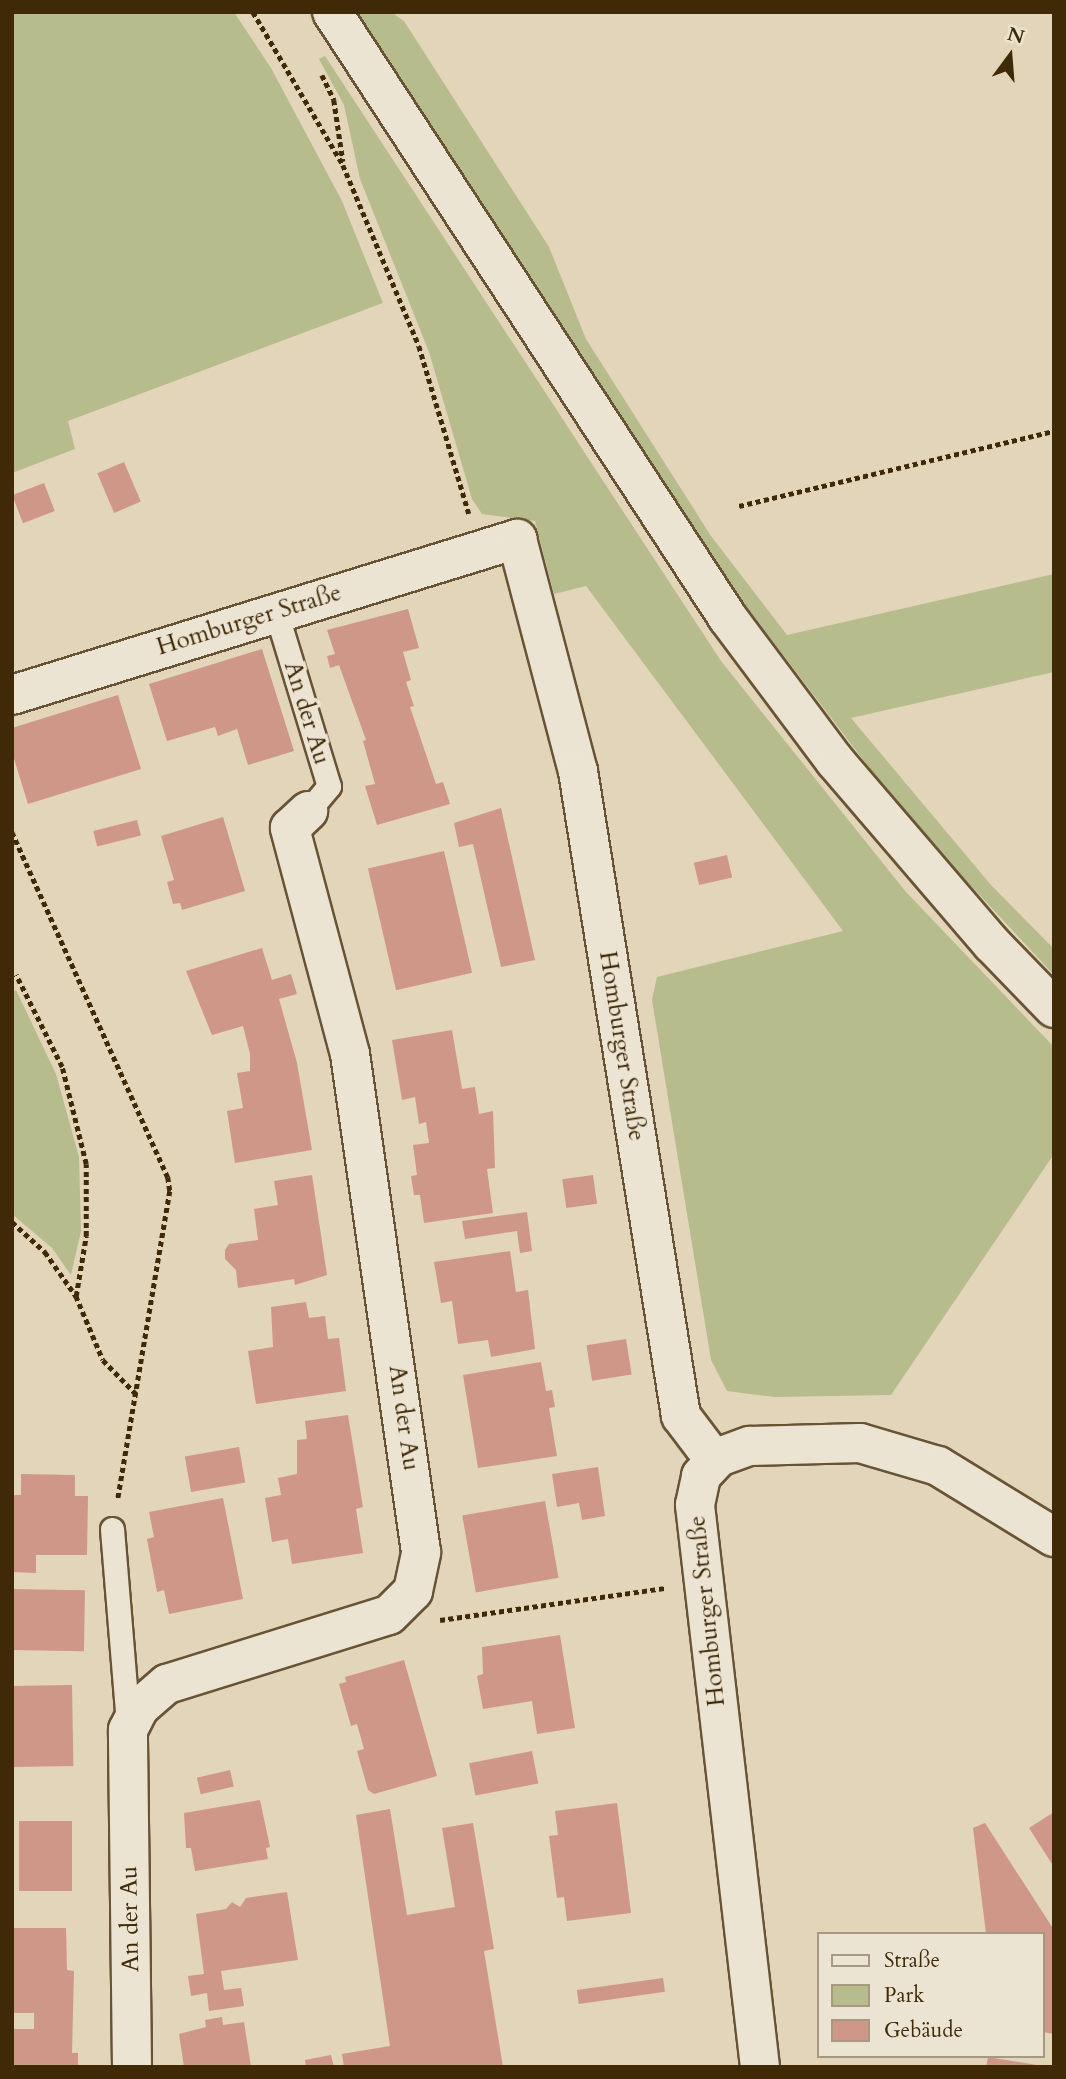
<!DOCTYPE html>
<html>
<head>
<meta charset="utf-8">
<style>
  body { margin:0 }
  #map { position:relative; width:1066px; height:2079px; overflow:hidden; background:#e2d5b9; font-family:Cardo,serif }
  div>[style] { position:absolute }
  .green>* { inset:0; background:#b7bc8c }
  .building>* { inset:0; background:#cf9788; transform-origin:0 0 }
  .path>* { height:4.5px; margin-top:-2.25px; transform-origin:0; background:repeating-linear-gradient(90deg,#3f2907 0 5px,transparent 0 8.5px) }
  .roads { filter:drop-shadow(2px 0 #685434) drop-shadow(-2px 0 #685434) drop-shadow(0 2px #685434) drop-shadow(0 -2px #685434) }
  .lane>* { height:23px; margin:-11.5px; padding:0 11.5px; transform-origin:11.5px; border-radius:11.5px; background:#ece4d2 }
  .street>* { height:38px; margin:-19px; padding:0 19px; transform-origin:19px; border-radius:19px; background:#ece4d2 }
  .secondary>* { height:38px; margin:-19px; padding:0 19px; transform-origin:19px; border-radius:19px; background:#ece4d2 }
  span { translate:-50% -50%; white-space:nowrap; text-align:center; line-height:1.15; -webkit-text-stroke:7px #ece4d2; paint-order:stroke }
  .street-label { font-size:24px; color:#3f2907 }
  .frame { position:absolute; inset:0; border:14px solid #3f2907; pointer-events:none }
  .legend { position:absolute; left:817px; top:1932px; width:228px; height:126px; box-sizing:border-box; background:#ece4d2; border:2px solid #a79981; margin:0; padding:9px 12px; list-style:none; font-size:21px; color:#3f2907 }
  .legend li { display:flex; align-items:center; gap:14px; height:35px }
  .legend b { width:35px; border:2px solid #a79981 }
  .north { position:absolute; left:975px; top:21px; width:70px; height:70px; -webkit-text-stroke:5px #ece4d2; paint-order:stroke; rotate:16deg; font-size:19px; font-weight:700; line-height:28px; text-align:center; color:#3f2907 }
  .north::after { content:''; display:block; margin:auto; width:24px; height:32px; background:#3f2907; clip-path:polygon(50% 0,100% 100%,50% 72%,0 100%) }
</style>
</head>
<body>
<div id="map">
  <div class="green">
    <i style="clip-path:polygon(12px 12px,234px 12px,271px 68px,342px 201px,383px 303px,68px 421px,75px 449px,12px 473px)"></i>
    <i style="clip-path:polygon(355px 12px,391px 12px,404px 21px,549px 247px,586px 339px,711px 536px,787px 635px,1054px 574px,1054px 672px,851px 718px,991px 885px,1054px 949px,1054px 975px,906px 816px,707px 555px)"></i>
    <i style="clip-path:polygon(325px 56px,721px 661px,906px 892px,1054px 1047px,1054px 1154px,891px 1395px,774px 1397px,727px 1391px,711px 1360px,652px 1000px,657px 977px,843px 931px,586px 586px,554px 594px,535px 521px,482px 514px,472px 499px,429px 352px,360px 179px,344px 105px,319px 59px)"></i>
    <i style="clip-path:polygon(16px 990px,56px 1074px,79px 1157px,81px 1231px,71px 1275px,52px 1248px,12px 1214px,12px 992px)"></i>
  </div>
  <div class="building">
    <i style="left:124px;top:462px;width:43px;height:29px;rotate:67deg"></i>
    <i style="left:44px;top:483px;width:30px;height:34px;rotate:69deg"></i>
    <i style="clip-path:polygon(408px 609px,419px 648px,403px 652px,411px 680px,406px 682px,414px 706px,410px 707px,436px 784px,443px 782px,450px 804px,377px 825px,365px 786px,375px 784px,363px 741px,366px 740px,339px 665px,330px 668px,327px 656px,335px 654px,327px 630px)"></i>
    <i style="clip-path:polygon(262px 649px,294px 751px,248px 765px,237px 729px,218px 736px,215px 727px,167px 741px,149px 684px)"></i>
    <i style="clip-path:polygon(118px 695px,141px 769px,28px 804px,12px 752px,12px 728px)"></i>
    <i style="clip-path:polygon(501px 808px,535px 960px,501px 967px,473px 844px,459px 847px,454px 823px)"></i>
    <i style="clip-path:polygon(223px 817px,245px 891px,182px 910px,180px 903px,173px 904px,167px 882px,174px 880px,161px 836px)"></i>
    <i style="left:137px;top:820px;width:16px;height:45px;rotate:76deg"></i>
    <i style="left:444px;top:851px;width:125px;height:78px;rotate:77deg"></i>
    <i style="left:727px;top:855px;width:23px;height:34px;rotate:77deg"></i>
    <i style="clip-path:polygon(262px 948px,272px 980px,291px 974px,297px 994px,279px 999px,297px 1063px,312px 1150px,235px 1163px,227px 1111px,243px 1108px,237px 1073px,250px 1071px,250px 1054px,243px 1026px,212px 1035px,186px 971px)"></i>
    <i style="clip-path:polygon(452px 1030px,462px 1089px,475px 1087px,479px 1114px,493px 1111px,495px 1168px,487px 1169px,493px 1213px,424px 1223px,420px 1195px,414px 1195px,411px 1176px,417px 1175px,413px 1145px,429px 1143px,426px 1122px,419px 1124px,415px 1097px,402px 1100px,392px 1040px)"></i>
    <i style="clip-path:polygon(312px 1175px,327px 1275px,295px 1285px,294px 1279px,238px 1288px,236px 1270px,225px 1259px,225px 1250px,229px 1244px,258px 1240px,254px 1209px,278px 1205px,274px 1181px)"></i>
    <i style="left:593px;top:1175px;width:29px;height:31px;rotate:82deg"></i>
    <i style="clip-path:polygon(527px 1212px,532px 1251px,520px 1253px,517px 1231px,465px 1239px,462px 1221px)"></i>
    <i style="clip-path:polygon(510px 1251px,516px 1292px,528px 1290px,535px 1349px,491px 1357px,488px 1340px,458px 1344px,452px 1301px,441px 1303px,434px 1262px)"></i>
    <i style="clip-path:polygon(306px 1302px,309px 1318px,325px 1316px,328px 1339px,339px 1338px,346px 1391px,256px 1404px,248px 1351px,273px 1347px,271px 1307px)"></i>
    <i style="left:626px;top:1339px;width:36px;height:40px;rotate:81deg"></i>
    <i style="clip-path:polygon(541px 1362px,546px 1391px,552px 1390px,555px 1407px,549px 1408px,557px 1456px,478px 1468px,463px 1375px)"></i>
    <i style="clip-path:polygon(348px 1415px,363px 1507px,356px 1509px,363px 1553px,292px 1564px,288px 1539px,272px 1542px,265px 1498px,281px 1495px,278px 1478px,297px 1474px,297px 1440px,307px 1439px,305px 1421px)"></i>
    <i style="left:239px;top:1447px;width:36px;height:55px;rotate:80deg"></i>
    <i style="clip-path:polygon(598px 1467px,605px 1516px,582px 1520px,579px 1503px,557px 1507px,552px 1474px)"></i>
    <i style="clip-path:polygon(21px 1474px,75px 1475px,75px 1496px,88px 1496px,87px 1555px,36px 1555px,36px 1573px,12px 1572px,12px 1495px,21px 1495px)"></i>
    <i style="clip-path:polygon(223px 1498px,243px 1599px,169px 1614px,164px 1590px,157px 1592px,147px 1539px,154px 1537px,149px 1512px)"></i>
    <i style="left:545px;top:1501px;width:78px;height:84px;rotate:80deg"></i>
    <i style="left:12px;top:1589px;width:73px;height:61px;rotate:1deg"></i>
    <i style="clip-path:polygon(560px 1635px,575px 1728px,537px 1734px,532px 1701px,483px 1709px,477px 1676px,483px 1674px,482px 1647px)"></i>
    <i style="clip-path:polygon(404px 1660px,437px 1776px,374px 1794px,368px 1790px,357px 1751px,364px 1749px,357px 1724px,351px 1726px,339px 1684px,346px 1682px,345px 1677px)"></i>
    <i style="left:72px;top:1685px;width:81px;height:60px;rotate:89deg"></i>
    <i style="left:532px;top:1751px;width:33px;height:64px;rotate:79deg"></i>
    <i style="left:230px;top:1770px;width:17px;height:34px;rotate:77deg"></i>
    <i style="clip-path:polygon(260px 1800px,270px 1847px,266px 1848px,268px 1859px,195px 1871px,191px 1848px,186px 1848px,184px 1813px)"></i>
    <i style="clip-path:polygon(617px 1803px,631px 1913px,567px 1921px,564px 1897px,557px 1898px,549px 1836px,558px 1835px,555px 1811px)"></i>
    <i style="clip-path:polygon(390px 1809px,407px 1915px,455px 1907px,442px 1828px,473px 1823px,494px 1949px,484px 1951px,503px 2067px,344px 2067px,342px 2054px,390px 2046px,356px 1815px)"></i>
    <i style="clip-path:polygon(1054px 1812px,1054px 1867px,1029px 1828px)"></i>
    <i style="left:19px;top:1821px;width:53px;height:70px"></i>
    <i style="clip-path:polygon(985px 1823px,1054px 1930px,1054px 2034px,1043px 2032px,1043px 1934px,986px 1934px,973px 1828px)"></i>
    <i style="clip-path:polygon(287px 1892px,298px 1960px,221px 1971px,224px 1990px,241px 1988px,244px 2006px,209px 2011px,207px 1993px,191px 1996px,188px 1976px,204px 1974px,196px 1914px,226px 1909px,232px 1902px,240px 1907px,246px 1898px)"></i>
    <i style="clip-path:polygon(12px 1928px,66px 1928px,67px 1970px,74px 1971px,72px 2053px,78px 2053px,78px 2067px,12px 2067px,12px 2029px,34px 2029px,34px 2013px,12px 2013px)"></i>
    <i style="left:663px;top:1978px;width:14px;height:87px;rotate:82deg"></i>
    <i style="clip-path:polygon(222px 2017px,223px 2025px,244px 2022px,251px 2067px,184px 2067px,179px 2034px,206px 2027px,205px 2020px)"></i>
    <i style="clip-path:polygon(331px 2055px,334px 2067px,306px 2067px,305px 2060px)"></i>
    <i style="clip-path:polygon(988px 2057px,1037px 2065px,1037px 2067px,986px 2067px)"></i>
  </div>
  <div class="path">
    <i style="left:253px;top:12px;width:178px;rotate:59.5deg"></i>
    <i style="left:343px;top:165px;width:196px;rotate:67.2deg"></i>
    <i style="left:419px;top:346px;width:175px;rotate:73.4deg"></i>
    <i style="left:322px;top:75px;width:28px;rotate:64deg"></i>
    <i style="left:334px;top:100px;width:62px;rotate:81.6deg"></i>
    <i style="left:739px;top:506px;width:324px;rotate:-13.4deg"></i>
    <i style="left:12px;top:832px;width:379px;rotate:65.7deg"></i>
    <i style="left:168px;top:1177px;width:14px;rotate:82deg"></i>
    <i style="left:170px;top:1191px;width:313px;rotate:99.6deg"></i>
    <i style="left:12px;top:1222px;width:45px;rotate:42.3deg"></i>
    <i style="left:45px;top:1252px;width:54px;rotate:54.8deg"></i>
    <i style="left:76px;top:1296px;width:61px;rotate:-80.5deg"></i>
    <i style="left:86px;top:1236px;width:72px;rotate:-90deg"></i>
    <i style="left:86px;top:1164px;width:100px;rotate:-103.9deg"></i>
    <i style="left:62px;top:1067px;width:103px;rotate:-116.6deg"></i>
    <i style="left:76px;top:1296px;width:69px;rotate:67.1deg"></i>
    <i style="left:103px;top:1360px;width:49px;rotate:45.8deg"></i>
    <i style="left:440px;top:1620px;width:228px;rotate:-8.1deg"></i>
  </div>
  <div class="roads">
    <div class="lane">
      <i style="left:276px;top:612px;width:182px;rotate:73.1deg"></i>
      <i style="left:329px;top:786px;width:33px;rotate:130deg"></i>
      <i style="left:112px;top:1529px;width:197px;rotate:85.3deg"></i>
    </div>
    <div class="street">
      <i style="left:12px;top:695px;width:529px;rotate:-17.17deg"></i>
      <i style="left:517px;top:539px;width:240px;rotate:75.3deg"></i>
      <i style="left:578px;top:771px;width:653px;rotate:80.93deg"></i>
      <i style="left:681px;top:1416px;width:56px;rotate:52.9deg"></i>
      <i style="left:132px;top:2067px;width:337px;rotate:-90.7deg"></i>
      <i style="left:128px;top:1730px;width:25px;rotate:-63deg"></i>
      <i style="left:139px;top:1708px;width:37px;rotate:-41deg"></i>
      <i style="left:167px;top:1684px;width:232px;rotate:-17.3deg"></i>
      <i style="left:389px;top:1615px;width:34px;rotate:-45deg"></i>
      <i style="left:413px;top:1591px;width:40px;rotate:-78deg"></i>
      <i style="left:421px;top:1552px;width:503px;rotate:-98.11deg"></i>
      <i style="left:350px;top:1054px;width:234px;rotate:-104.9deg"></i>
      <i style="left:290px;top:828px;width:25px;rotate:-43deg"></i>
      <i style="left:760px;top:2067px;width:566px;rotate:-96.6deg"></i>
      <i style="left:695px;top:1505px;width:30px;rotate:-78deg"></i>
      <i style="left:701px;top:1476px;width:26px;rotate:-47deg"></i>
      <i style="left:719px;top:1457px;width:33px;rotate:-20deg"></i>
      <i style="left:750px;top:1446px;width:110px;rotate:-1.6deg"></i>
      <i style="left:860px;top:1443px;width:81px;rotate:16.4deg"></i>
      <i style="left:938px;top:1466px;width:136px;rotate:31.5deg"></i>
    </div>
    <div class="secondary">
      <i style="left:332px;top:12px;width:724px;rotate:56.84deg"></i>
      <i style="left:728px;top:618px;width:179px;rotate:53.2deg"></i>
      <i style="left:835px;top:761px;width:241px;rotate:49.4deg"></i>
      <i style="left:992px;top:944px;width:89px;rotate:45.9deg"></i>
    </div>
  </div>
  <div class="street-label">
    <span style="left:249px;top:620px;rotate:-17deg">Homburger Straße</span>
    <span style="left:307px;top:713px;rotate:73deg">An der Au</span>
    <span style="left:622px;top:1046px;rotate:81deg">Homburger Straße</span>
    <span style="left:404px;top:1418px;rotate:82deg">An der Au</span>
    <span style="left:707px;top:1611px;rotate:-96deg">Homburger Straße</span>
    <span style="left:130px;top:1919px;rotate:-91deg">An der Au</span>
  </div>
  <div class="frame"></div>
  <ul class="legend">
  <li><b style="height:9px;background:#ece4d2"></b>Straße</li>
  <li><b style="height:19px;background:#b7bc8c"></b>Park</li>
  <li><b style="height:19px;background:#cf9788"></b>Gebäude</li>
  </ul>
  <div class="north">N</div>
</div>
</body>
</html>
